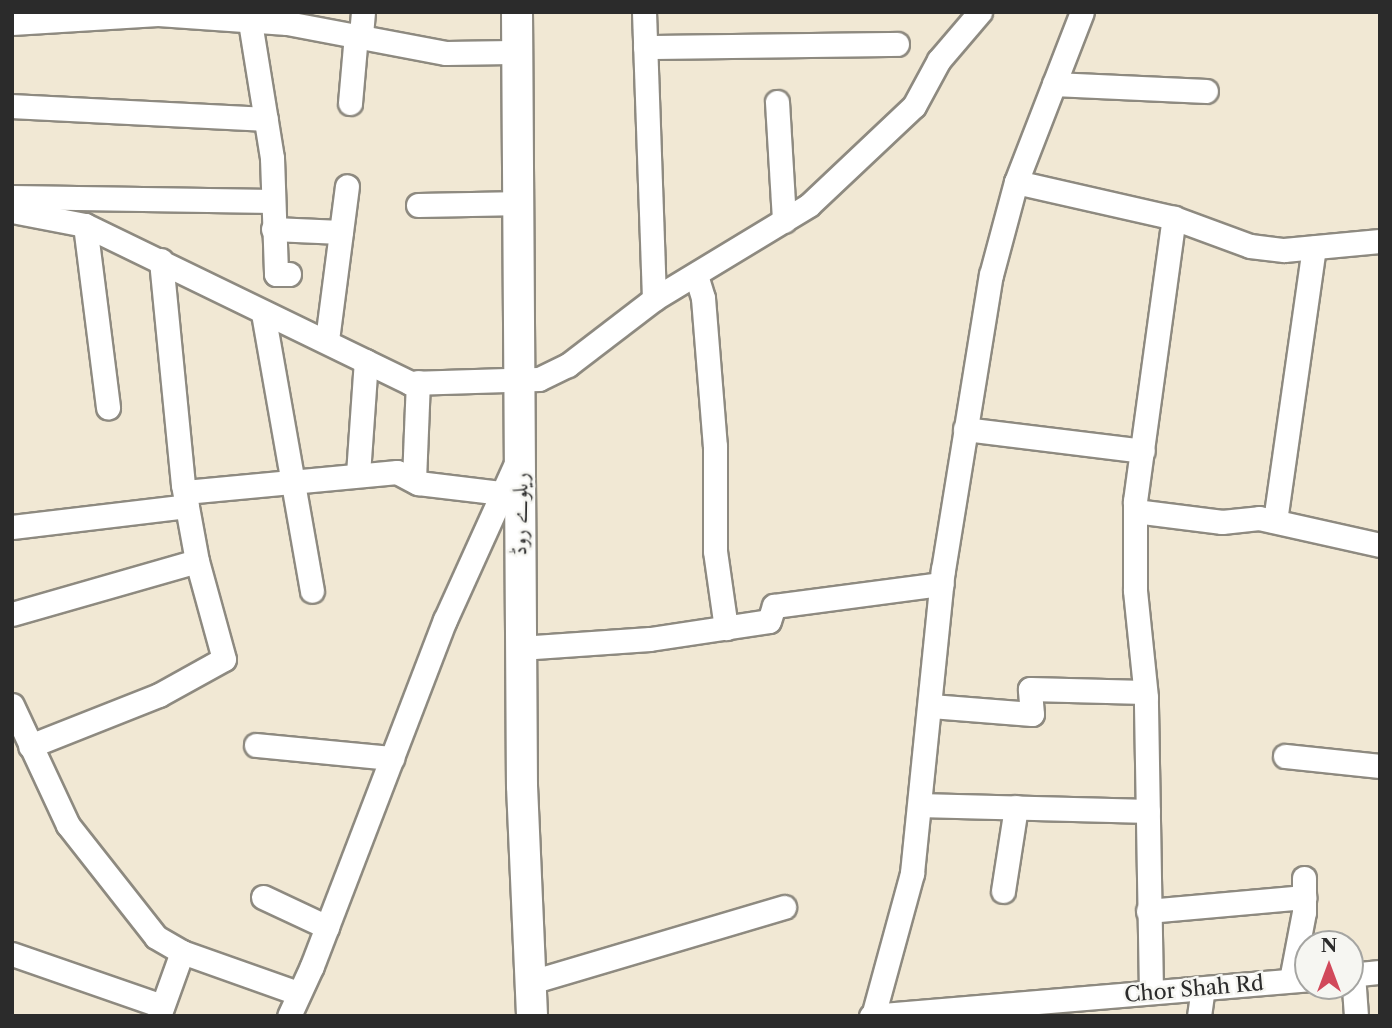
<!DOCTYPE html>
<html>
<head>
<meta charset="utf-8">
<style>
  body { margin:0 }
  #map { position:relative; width:1392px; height:1028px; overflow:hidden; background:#f1e8d4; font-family:"Libre Caslon Text",Amiri,serif }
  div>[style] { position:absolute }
  .roads { filter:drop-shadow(2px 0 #8e8a80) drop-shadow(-2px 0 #8e8a80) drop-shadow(0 2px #8e8a80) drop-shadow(0 -2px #8e8a80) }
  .minor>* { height:23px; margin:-11.5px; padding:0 11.5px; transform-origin:11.5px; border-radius:11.5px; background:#fff }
  .major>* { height:30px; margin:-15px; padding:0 15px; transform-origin:15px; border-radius:15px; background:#fff }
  span { translate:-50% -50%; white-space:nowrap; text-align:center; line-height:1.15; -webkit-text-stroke:5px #f6f6f2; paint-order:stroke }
  .street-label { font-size:21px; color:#2b2b2b }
  .frame { position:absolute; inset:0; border:14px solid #2b2b2b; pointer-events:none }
  .north { position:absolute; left:1294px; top:930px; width:70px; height:70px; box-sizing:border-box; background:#f6f6f2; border:2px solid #a5a5a2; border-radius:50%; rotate:0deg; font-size:19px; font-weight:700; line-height:28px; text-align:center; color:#2b2b2b }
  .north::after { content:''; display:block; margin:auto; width:24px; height:32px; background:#d1495b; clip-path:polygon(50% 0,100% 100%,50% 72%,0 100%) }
</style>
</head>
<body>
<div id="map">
  <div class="roads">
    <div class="minor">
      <i style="left:644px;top:12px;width:287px;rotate:88deg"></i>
      <i style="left:250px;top:22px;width:138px;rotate:80.8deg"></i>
      <i style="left:272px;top:158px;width:116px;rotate:88deg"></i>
      <i style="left:276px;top:274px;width:13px"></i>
      <i style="left:12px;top:23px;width:146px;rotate:-3.5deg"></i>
      <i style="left:158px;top:14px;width:129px;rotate:4deg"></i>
      <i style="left:287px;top:23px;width:162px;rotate:10.7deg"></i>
      <i style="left:446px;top:53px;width:71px;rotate:-0.8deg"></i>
      <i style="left:361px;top:35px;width:23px;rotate:-85deg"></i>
      <i style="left:645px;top:47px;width:252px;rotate:-0.7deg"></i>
      <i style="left:1054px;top:84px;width:152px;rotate:2.6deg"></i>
      <i style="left:777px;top:102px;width:119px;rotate:86.6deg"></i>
      <i style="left:350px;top:103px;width:69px;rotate:-85deg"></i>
      <i style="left:12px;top:106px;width:254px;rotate:2.9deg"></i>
      <i style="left:1016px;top:182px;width:162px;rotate:12.8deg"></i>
      <i style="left:1174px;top:218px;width:81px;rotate:20.2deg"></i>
      <i style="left:1250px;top:246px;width:34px;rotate:7deg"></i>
      <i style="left:1284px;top:250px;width:96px;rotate:-5.4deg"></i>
      <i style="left:12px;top:197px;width:261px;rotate:0.9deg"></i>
      <i style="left:418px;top:205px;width:100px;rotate:-1.1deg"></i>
      <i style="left:12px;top:211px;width:74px;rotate:10.9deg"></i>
      <i style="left:85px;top:225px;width:361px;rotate:25.9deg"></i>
      <i style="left:410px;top:383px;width:129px;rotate:-1.8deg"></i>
      <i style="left:539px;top:379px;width:32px;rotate:-26deg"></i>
      <i style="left:568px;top:365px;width:108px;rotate:-37.5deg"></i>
      <i style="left:654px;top:299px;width:181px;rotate:-31.2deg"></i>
      <i style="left:809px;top:205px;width:144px;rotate:-43.3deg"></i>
      <i style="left:914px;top:106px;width:52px;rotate:-61.5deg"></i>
      <i style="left:939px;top:60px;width:63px;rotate:-49.5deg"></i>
      <i style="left:85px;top:225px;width:184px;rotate:82.8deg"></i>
      <i style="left:273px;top:229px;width:68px;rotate:2.5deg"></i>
      <i style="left:696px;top:275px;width:24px;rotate:73deg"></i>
      <i style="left:703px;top:298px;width:148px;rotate:85.4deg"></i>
      <i style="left:715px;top:446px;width:105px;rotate:90deg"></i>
      <i style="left:715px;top:551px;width:78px;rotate:81.9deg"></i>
      <i style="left:263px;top:313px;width:282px;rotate:80deg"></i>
      <i style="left:327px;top:340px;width:155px;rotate:-82.6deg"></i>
      <i style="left:965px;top:429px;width:179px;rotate:7deg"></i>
      <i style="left:358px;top:474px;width:113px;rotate:-86deg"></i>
      <i style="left:414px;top:480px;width:98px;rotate:-87.7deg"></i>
      <i style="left:185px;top:492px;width:213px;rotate:-5.4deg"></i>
      <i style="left:397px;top:472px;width:24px;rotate:28deg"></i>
      <i style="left:418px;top:483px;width:85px;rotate:6.8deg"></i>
      <i style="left:1135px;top:511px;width:88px;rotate:7.2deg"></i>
      <i style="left:1222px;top:522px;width:37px;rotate:-6deg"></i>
      <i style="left:1259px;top:518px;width:124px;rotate:12.6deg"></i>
      <i style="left:1275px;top:521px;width:276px;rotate:-81.9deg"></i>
      <i style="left:12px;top:527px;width:176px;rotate:-6.8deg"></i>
      <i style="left:12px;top:614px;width:192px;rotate:-16deg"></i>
      <i style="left:520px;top:648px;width:130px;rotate:-4deg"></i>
      <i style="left:650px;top:639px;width:120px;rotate:-8.6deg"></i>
      <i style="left:769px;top:621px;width:16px;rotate:-72deg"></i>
      <i style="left:774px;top:606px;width:169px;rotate:-7.5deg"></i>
      <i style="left:12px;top:705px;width:132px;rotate:65deg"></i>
      <i style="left:68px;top:825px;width:142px;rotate:51.8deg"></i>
      <i style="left:156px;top:937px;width:30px;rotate:30deg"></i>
      <i style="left:182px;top:952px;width:123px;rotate:19.5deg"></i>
      <i style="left:931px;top:706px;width:101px;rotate:4.5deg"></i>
      <i style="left:1032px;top:714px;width:25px;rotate:-95deg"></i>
      <i style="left:1030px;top:689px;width:115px;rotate:1.5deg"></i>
      <i style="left:256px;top:745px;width:137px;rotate:5.5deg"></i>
      <i style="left:30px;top:746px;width:139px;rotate:-21.6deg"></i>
      <i style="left:159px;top:695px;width:74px;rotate:-29deg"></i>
      <i style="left:224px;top:659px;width:102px;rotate:-105.4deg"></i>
      <i style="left:197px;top:561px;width:77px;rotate:-100.4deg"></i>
      <i style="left:183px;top:485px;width:226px;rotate:-95.6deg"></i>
      <i style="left:1285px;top:756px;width:96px;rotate:6deg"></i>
      <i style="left:920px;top:805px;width:228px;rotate:1.5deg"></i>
      <i style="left:1003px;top:891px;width:85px;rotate:-81.2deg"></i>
      <i style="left:263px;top:897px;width:71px;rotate:25.1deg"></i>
      <i style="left:1148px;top:911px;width:157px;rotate:-5.1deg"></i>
      <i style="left:12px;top:954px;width:159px;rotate:19.1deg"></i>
      <i style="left:1353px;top:974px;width:42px;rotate:85.9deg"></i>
      <i style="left:1350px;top:975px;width:30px;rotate:-6deg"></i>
      <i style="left:1291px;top:980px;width:69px;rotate:-79.2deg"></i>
      <i style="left:1304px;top:912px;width:34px;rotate:-90deg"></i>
      <i style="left:531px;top:982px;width:264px;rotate:-16.5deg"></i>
      <i style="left:1151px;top:992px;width:295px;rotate:-91deg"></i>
      <i style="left:1146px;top:697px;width:108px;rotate:-95.9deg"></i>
      <i style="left:1135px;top:590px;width:89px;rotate:-90deg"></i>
      <i style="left:1135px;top:501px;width:286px;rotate:-82.2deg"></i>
      <i style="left:159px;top:1016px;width:68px;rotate:-70.2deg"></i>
      <i style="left:289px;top:1016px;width:55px;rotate:-65.3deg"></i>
      <i style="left:312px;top:966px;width:371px;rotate:-69deg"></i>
      <i style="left:445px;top:620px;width:177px;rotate:-65.6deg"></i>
      <i style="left:871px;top:1016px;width:439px;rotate:-4.8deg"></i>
      <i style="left:873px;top:1016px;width:148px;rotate:-74.7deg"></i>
      <i style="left:912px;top:873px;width:305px;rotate:-84.2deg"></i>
      <i style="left:943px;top:570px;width:299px;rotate:-80.8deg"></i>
      <i style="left:991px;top:275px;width:96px;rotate:-75deg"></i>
      <i style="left:1016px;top:182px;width:182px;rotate:-68.8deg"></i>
      <i style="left:1199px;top:1016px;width:27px;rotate:-82deg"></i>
    </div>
    <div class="major">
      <i style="left:517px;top:12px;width:774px;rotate:89.63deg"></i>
      <i style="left:522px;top:786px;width:230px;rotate:87.5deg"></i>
    </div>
  </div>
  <div class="street-label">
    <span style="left:520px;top:514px;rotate:-89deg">ریلوے روڈ</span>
    <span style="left:1194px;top:989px;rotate:-5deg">Chor Shah Rd</span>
  </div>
  <div class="frame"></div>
  <div class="north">N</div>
</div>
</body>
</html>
